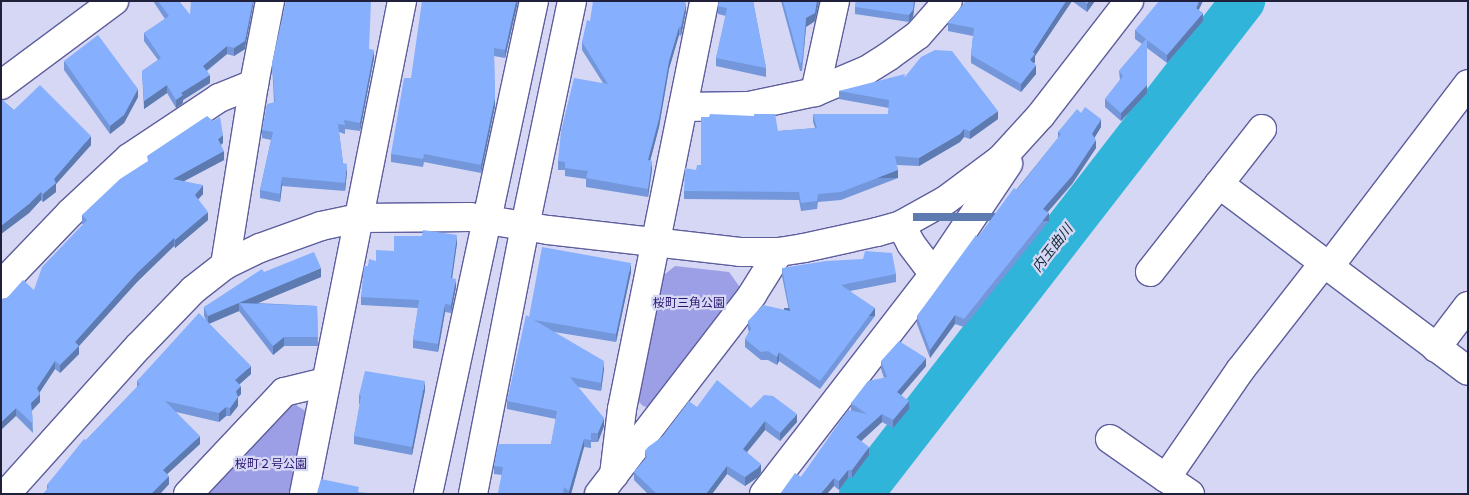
<!DOCTYPE html>
<html>
<head>
<meta charset="utf-8">
<style>
  body { margin:0 }
  #map { position:relative; width:1469px; height:495px; overflow:hidden; background:#d5d7f4; font-family:"IBM Plex Sans","Noto Sans JP",sans-serif }
  div>[style] { position:absolute }
  .green>* { inset:0; background:#9d9fe6 }
  .river>* { height:44px; margin:-22px; padding:0 22px; transform-origin:22px; border-radius:22px; background:#31b4da }
  .roads { filter:drop-shadow(1px 0 #5e5e9d) drop-shadow(-1px 0 #5e5e9d) drop-shadow(0 1px #5e5e9d) drop-shadow(0 -1px #5e5e9d) }
  .minor>* { height:28px; margin:-14px; padding:0 14px; transform-origin:14px; border-radius:14px; background:#fff }
  .wall>* { inset:0; background:#7397da }
  .shaded-wall>* { inset:0; background:#5e7bb1; transform-origin:0 0 }
  .building>* { inset:0; background:#86b0fd }
  span { translate:-50% -50%; white-space:nowrap; text-align:center; line-height:1.15; -webkit-text-stroke:4.5px #d5d7f4; paint-order:stroke }
  .park-label { font-size:12px; color:#281470 }
  .water-label { font-size:14px; color:#132d36; font-style:italic }
  .frame { position:absolute; inset:0; border:2px solid #20203b; pointer-events:none }
</style>
</head>
<body>
<div id="map">
  <div class="green">
    <i style="clip-path:polygon(675px 266px,729px 272px,742px 290px,650px 408px,643px 406px,636px 399px,659px 279px)"></i>
    <i style="clip-path:polygon(291px 402px,309px 413px,293px 494px,204px 494px)"></i>
  </div>
  <div class="river">
    <i style="left:861px;top:494px;width:624px;rotate:-52.23deg"></i>
  </div>
  <div class="roads">
    <div class="minor">
      <i style="left:1px;top:85px;width:141px;rotate:-36.6deg"></i>
      <i style="left:815px;top:92px;width:93px;rotate:-77.6deg"></i>
      <i style="left:683px;top:107px;width:66px;rotate:-0.9deg"></i>
      <i style="left:749px;top:106px;width:67px;rotate:-12deg"></i>
      <i style="left:815px;top:92px;width:56px;rotate:-22.9deg"></i>
      <i style="left:867px;top:70px;width:26px;rotate:-32deg"></i>
      <i style="left:889px;top:56px;width:36px;rotate:-36deg"></i>
      <i style="left:918px;top:35px;width:45px;rotate:-48.6deg"></i>
      <i style="left:1262px;top:129px;width:70px;rotate:128deg"></i>
      <i style="left:1219px;top:184px;width:311px;rotate:36.9deg"></i>
      <i style="left:901px;top:225px;width:21px;rotate:62deg"></i>
      <i style="left:911px;top:244px;width:38px;rotate:53deg"></i>
      <i style="left:225px;top:265px;width:183px;rotate:-80.9deg"></i>
      <i style="left:1328px;top:268px;width:231px;rotate:-52.7deg"></i>
      <i style="left:1150px;top:272px;width:112px;rotate:-51.9deg"></i>
      <i style="left:1px;top:285px;width:100px;rotate:-46.2deg"></i>
      <i style="left:70px;top:213px;width:81px;rotate:-43deg"></i>
      <i style="left:129px;top:158px;width:108px;rotate:-33.7deg"></i>
      <i style="left:219px;top:98px;width:38px;rotate:-22deg"></i>
      <i style="left:254px;top:84px;width:85px;rotate:-79.1deg"></i>
      <i style="left:1436px;top:348px;width:53px;rotate:-52.7deg"></i>
      <i style="left:1110px;top:439px;width:68px;rotate:34.9deg"></i>
      <i style="left:614px;top:475px;width:66px;rotate:-83.1deg"></i>
      <i style="left:622px;top:409px;width:416px;rotate:-78.6deg"></i>
      <i style="left:6px;top:494px;width:199px;rotate:-48.1deg"></i>
      <i style="left:139px;top:346px;width:78px;rotate:-46deg"></i>
      <i style="left:193px;top:290px;width:41px;rotate:-38deg"></i>
      <i style="left:225px;top:265px;width:39px;rotate:-26deg"></i>
      <i style="left:260px;top:248px;width:65px;rotate:-19.8deg"></i>
      <i style="left:321px;top:226px;width:39px;rotate:-12deg"></i>
      <i style="left:359px;top:218px;width:111px;rotate:-0.5deg"></i>
      <i style="left:470px;top:217px;width:79px;rotate:9.5deg"></i>
      <i style="left:548px;top:230px;width:193px;rotate:6.5deg"></i>
      <i style="left:740px;top:252px;width:39px"></i>
      <i style="left:779px;top:252px;width:25px;rotate:-9deg"></i>
      <i style="left:804px;top:248px;width:75px;rotate:-12.4deg"></i>
      <i style="left:877px;top:232px;width:25px;rotate:-16deg"></i>
      <i style="left:901px;top:225px;width:51px;rotate:-29.1deg"></i>
      <i style="left:946px;top:200px;width:69px;rotate:-36.7deg"></i>
      <i style="left:1001px;top:159px;width:59px;rotate:-47.7deg"></i>
      <i style="left:1041px;top:115px;width:144px;rotate:-52.3deg"></i>
      <i style="left:188px;top:494px;width:140px;rotate:-46.7deg"></i>
      <i style="left:284px;top:392px;width:42px;rotate:-13.7deg"></i>
      <i style="left:304px;top:494px;width:503px;rotate:-78.76deg"></i>
      <i style="left:428px;top:494px;width:504px;rotate:-77.87deg"></i>
      <i style="left:473px;top:494px;width:273px;rotate:-79deg"></i>
      <i style="left:525px;top:226px;width:230px;rotate:-78.2deg"></i>
      <i style="left:599px;top:494px;width:251px;rotate:-52.4deg"></i>
      <i style="left:752px;top:295px;width:51px;rotate:-57.9deg"></i>
      <i style="left:764px;top:494px;width:278px;rotate:-52.3deg"></i>
      <i style="left:934px;top:274px;width:133px;rotate:-56.1deg"></i>
      <i style="left:1190px;top:494px;width:29px;rotate:-146deg"></i>
      <i style="left:1166px;top:478px;width:132px;rotate:-55.5deg"></i>
      <i style="left:1241px;top:369px;width:133px;rotate:-52deg"></i>
    </div>
  </div>
  <div class="wall">
    <i style="clip-path:polygon(153px 1px,179px 1px,190px 15px,245px 49px,234px 56px,227px 54px,207px 71px,210px 83px,183px 100px,183px 103px,176px 108px,167px 93px,144px 109px,142px 71px,158px 60px,144px 41px,144px 33px,165px 19px)"></i>
    <i style="clip-path:polygon(518px 1px,505px 58px,494px 56px,495px 106px,481px 173px,424px 162px,423px 167px,391px 162px,391px 154px)"></i>
    <i style="clip-path:polygon(753px 1px,766px 68px,766px 77px,716px 66px,716px 58px,726px 16px,718px 14px,718px 6px)"></i>
    <i style="clip-path:polygon(781px 1px,819px 1px,815px 21px,806px 27px,802px 71px,800px 71px)"></i>
    <i style="clip-path:polygon(856px 1px,915px 1px,913px 17px,909px 22px,855px 14px,855px 7px)"></i>
    <i style="clip-path:polygon(966px 1px,1095px 1px,1087px 12px,1072px 1px,1035px 56px,1035px 62px,1034px 64px,1036px 74px,1021px 92px,971px 63px,971px 55px,973px 36px,948px 31px,948px 23px)"></i>
    <i style="clip-path:polygon(1199px 10px,1203px 21px,1167px 63px,1147px 48px,1147px 93px,1121px 121px,1105px 107px,1105px 99px,1120px 80px,1119px 71px,1142px 44px,1135px 39px,1135px 30px)"></i>
    <i style="clip-path:polygon(686px 11px,681px 36px,679px 35px,669px 69px,659px 127px,650px 161px,652px 169px,648px 197px,586px 187px,586px 179px,565px 176px,565px 170px,558px 170px,558px 161px,603px 83px,582px 50px,582px 42px,590px 21px)"></i>
    <i style="clip-path:polygon(369px 49px,374px 58px,360px 131px,345px 129px,345px 134px,339px 132px,343px 163px,347px 172px,345px 191px,282px 186px,280px 202px,260px 198px,260px 190px,271px 140px,262px 138px,262px 130px,274px 102px,272px 63px)"></i>
    <i style="clip-path:polygon(64px 61px,138px 97px,124px 123px,110px 134px,64px 70px)"></i>
    <i style="clip-path:polygon(905px 77px,998px 119px,970px 139px,964px 137px,960px 142px,919px 166px,897px 165px,898px 178px,841px 200px,818px 202px,817px 209px,801px 211px,799px 200px,684px 199px,684px 191px,696px 170px,701px 165px,778px 131px,815px 128px,813px 122px,813px 114px,888px 114px,889px 108px,839px 99px,839px 91px)"></i>
    <i style="clip-path:polygon(1px 99px,14px 110px,91px 145px,56px 184px,56px 192px,43px 202px,41px 200px,29px 213px,1px 234px)"></i>
    <i style="clip-path:polygon(1081px 113px,1101px 127px,1094px 138px,1096px 148px,1072px 184px,1048px 212px,1049px 221px,964px 327px,955px 324px,930px 358px,917px 324px,917px 316px,978px 237px,1058px 138px,1058px 132px)"></i>
    <i style="clip-path:polygon(223px 143px,221px 145px,224px 160px,184px 181px,203px 194px,198px 199px,208px 220px,175px 248px,174px 246px,137px 282px,79px 346px,79px 354px,60px 373px,55px 369px,40px 392px,40px 402px,32px 411px,33px 433px,16px 416px,7px 298px,34px 290px,83px 225px,82px 223px,82px 215px)"></i>
    <i style="clip-path:polygon(457px 243px,452px 278px,456px 287px,451px 313px,445px 312px,438px 352px,413px 348px,413px 340px,418px 308px,361px 305px,361px 297px,368px 266px,394px 251px)"></i>
    <i style="clip-path:polygon(782px 268px,896px 274px,896px 282px,850px 291px,875px 316px,820px 389px,779px 361px,777px 365px,768px 360px,761px 360px,745px 347px,745px 339px,749px 332px,748px 329px,748px 321px,789px 311px,782px 276px)"></i>
    <i style="clip-path:polygon(264px 272px,321px 277px,257px 303px,317px 306px,318px 346px,284px 346px,273px 355px,239px 311px,209px 324px,251px 374px,239px 385px,241px 394px,238px 397px,238px 406px,230px 416px,226px 416px,219px 422px,176px 412px,200px 444px,167px 474px,169px 484px,160px 494px,43px 494px,47px 490px,47px 485px,86px 440px,137px 387px,137px 381px,207px 322px,204px 316px,204px 307px)"></i>
    <i style="clip-path:polygon(631px 272px,616px 342px,554px 332px,604px 369px,601px 391px,578px 387px,604px 426px,598px 442px,591px 442px,591px 448px,584px 447px,571px 494px,498px 494px,502px 475px,494px 474px,494px 466px,551px 444px,556px 419px,507px 409px,507px 401px,529px 317px)"></i>
    <i style="clip-path:polygon(881px 361px,926px 366px,901px 395px,909px 409px,893px 428px,882px 422px,861px 441px,869px 455px,852px 478px,848px 478px,839px 490px,834px 486px,801px 477px,851px 411px,851px 403px,884px 378px,881px 369px)"></i>
    <i style="clip-path:polygon(425px 390px,412px 455px,354px 444px,354px 436px,360px 404px,359px 404px,359px 395px)"></i>
    <i style="clip-path:polygon(697px 407px,751px 408px,797px 422px,780px 441px,765px 430px,747px 452px,761px 472px,758px 477px,745px 486px,727px 474px,712px 494px,648px 494px,634px 480px,634px 472px,645px 459px,645px 451px)"></i>
  </div>
  <div class="shaded-wall">
    <i style="clip-path:polygon(253px 1px,254px 1px,245px 49px,234px 56px,234px 48px)"></i>
    <i style="clip-path:polygon(516px 1px,518px 1px,505px 58px,505px 50px)"></i>
    <i style="clip-path:polygon(817px 1px,819px 1px,815px 21px,806px 27px,802px 71px,806px 18px)"></i>
    <i style="clip-path:polygon(914px 1px,915px 1px,913px 17px,909px 22px,909px 15px)"></i>
    <i style="clip-path:polygon(1066px 1px,1072px 1px,1035px 56px,1035px 62px,1030px 68px,1030px 60px,1033px 52px)"></i>
    <i style="clip-path:polygon(1089px 1px,1095px 1px,1087px 12px,1087px 4px)"></i>
    <i style="clip-path:polygon(1199px 1px,1203px 1px,1196px 16px,1196px 8px)"></i>
    <i style="clip-path:polygon(686px 3px,686px 11px,681px 36px,681px 27px)"></i>
    <i style="clip-path:polygon(1203px 13px,1203px 21px,1167px 63px,1167px 55px)"></i>
    <i style="clip-path:polygon(679px 27px,679px 35px,669px 69px,659px 127px,648px 169px,648px 160px,669px 61px)"></i>
    <i style="clip-path:polygon(227px 46px,227px 54px,203px 73px,203px 66px)"></i>
    <i style="clip-path:polygon(374px 50px,374px 58px,360px 131px,360px 123px)"></i>
    <i style="clip-path:polygon(1036px 65px,1036px 74px,1021px 92px,1021px 84px)"></i>
    <i style="clip-path:polygon(210px 75px,210px 83px,183px 100px,183px 103px,176px 108px,176px 100px,181px 93px)"></i>
    <i style="clip-path:polygon(167px 85px,167px 93px,144px 109px,144px 101px)"></i>
    <i style="clip-path:polygon(1147px 85px,1147px 93px,1121px 121px,1121px 113px)"></i>
    <i style="clip-path:polygon(138px 89px,138px 97px,124px 123px,110px 134px,110px 126px)"></i>
    <i style="clip-path:polygon(495px 98px,495px 106px,481px 173px,481px 165px)"></i>
    <i style="clip-path:polygon(998px 111px,998px 119px,970px 139px,970px 131px)"></i>
    <i style="clip-path:polygon(1101px 119px,1101px 127px,1092px 142px,1092px 134px)"></i>
    <i style="clip-path:polygon(964px 129px,964px 137px,960px 142px,919px 166px,919px 158px)"></i>
    <i style="clip-path:polygon(223px 135px,223px 143px,218px 147px,218px 139px)"></i>
    <i style="clip-path:polygon(91px 136px,91px 145px,56px 184px,56px 192px,43px 202px,43px 194px,54px 179px)"></i>
    <i style="clip-path:polygon(1096px 140px,1096px 148px,1072px 184px,1043px 217px,1043px 209px)"></i>
    <i style="clip-path:polygon(224px 151px,224px 160px,173px 187px,173px 179px)"></i>
    <i style="clip-path:polygon(652px 161px,652px 169px,648px 197px,648px 189px)"></i>
    <i style="clip-path:polygon(347px 164px,347px 172px,345px 191px,345px 183px)"></i>
    <i style="left:898px;top:170px;width:8px;height:61px;rotate:90deg"></i>
    <i style="clip-path:polygon(282px 177px,282px 186px,280px 202px,280px 194px)"></i>
    <i style="clip-path:polygon(203px 185px,203px 194px,195px 203px,195px 195px)"></i>
    <i style="clip-path:polygon(41px 192px,41px 200px,29px 213px,1px 234px,1px 226px)"></i>
    <i style="clip-path:polygon(208px 212px,208px 220px,175px 248px,175px 240px)"></i>
    <i style="left:1049px;top:213px;width:8px;height:136px;rotate:90deg"></i>
    <i style="clip-path:polygon(457px 235px,457px 243px,451px 286px,451px 278px)"></i>
    <i style="clip-path:polygon(174px 238px,174px 246px,137px 282px,79px 346px,79px 354px,60px 373px,60px 365px,75px 342px,137px 273px)"></i>
    <i style="clip-path:polygon(631px 263px,631px 272px,616px 342px,616px 334px)"></i>
    <i style="clip-path:polygon(321px 268px,321px 277px,244px 309px,239px 303px,239px 311px,208px 324px,208px 316px)"></i>
    <i style="clip-path:polygon(456px 279px,456px 287px,451px 313px,451px 305px)"></i>
    <i style="clip-path:polygon(445px 304px,445px 312px,438px 352px,438px 344px)"></i>
    <i style="left:875px;top:308px;width:8px;height:91px;rotate:90deg"></i>
    <i style="clip-path:polygon(955px 315px,955px 324px,930px 358px,930px 350px)"></i>
    <i style="clip-path:polygon(284px 337px,284px 346px,273px 355px,273px 346px)"></i>
    <i style="clip-path:polygon(779px 352px,779px 361px,777px 365px,777px 357px)"></i>
    <i style="clip-path:polygon(926px 358px,926px 366px,897px 400px,897px 392px)"></i>
    <i style="clip-path:polygon(55px 361px,55px 369px,37px 396px,37px 388px)"></i>
    <i style="clip-path:polygon(604px 361px,604px 369px,601px 391px,601px 383px)"></i>
    <i style="clip-path:polygon(251px 366px,251px 374px,235px 388px,235px 380px)"></i>
    <i style="clip-path:polygon(425px 381px,425px 390px,412px 455px,412px 447px)"></i>
    <i style="clip-path:polygon(241px 386px,241px 394px,236px 399px,236px 391px)"></i>
    <i style="clip-path:polygon(40px 394px,40px 402px,31px 411px,31px 403px)"></i>
    <i style="clip-path:polygon(238px 397px,238px 406px,230px 416px,230px 408px)"></i>
    <i style="clip-path:polygon(909px 401px,909px 409px,893px 428px,893px 420px)"></i>
    <i style="clip-path:polygon(226px 407px,226px 416px,219px 422px,219px 413px)"></i>
    <i style="clip-path:polygon(16px 408px,16px 416px,1px 430px,1px 422px)"></i>
    <i style="clip-path:polygon(797px 414px,797px 422px,780px 441px,780px 433px)"></i>
    <i style="clip-path:polygon(882px 414px,882px 422px,856px 446px,856px 437px)"></i>
    <i style="clip-path:polygon(604px 418px,604px 426px,598px 442px,598px 433px)"></i>
    <i style="clip-path:polygon(765px 421px,765px 430px,743px 457px,743px 449px)"></i>
    <i style="clip-path:polygon(200px 436px,200px 444px,163px 478px,163px 470px)"></i>
    <i style="clip-path:polygon(584px 439px,584px 447px,571px 494px,569px 494px,569px 491px)"></i>
    <i style="clip-path:polygon(869px 447px,869px 455px,852px 478px,852px 470px)"></i>
    <i style="clip-path:polygon(761px 464px,761px 472px,758px 477px,745px 486px,745px 477px)"></i>
    <i style="clip-path:polygon(727px 466px,727px 474px,712px 494px,706px 494px)"></i>
    <i style="clip-path:polygon(848px 470px,848px 478px,839px 490px,839px 481px)"></i>
    <i style="clip-path:polygon(169px 476px,169px 484px,160px 494px,151px 494px)"></i>
    <i style="clip-path:polygon(834px 478px,834px 486px,827px 494px,820px 494px)"></i>
  </div>
  <div class="building">
    <i style="clip-path:polygon(158px 1px,179px 1px,190px 15px,191px 1px,253px 1px,245px 41px,234px 48px,227px 46px,203px 66px,210px 75px,181px 93px,183px 95px,176px 100px,167px 85px,144px 101px,142px 71px,161px 58px,144px 33px,169px 16px)"></i>
    <i style="clip-path:polygon(286px 1px,371px 1px,369px 49px,374px 50px,360px 123px,344px 120px,345px 125px,338px 124px,343px 163px,347px 164px,345px 183px,282px 177px,280px 194px,260px 190px,273px 132px,262px 130px,267px 104px,275px 102px,272px 63px)"></i>
    <i style="clip-path:polygon(422px 1px,516px 1px,505px 50px,494px 48px,495px 98px,481px 165px,424px 154px,423px 159px,391px 154px,404px 78px,411px 78px)"></i>
    <i style="clip-path:polygon(593px 1px,683px 1px,686px 3px,681px 27px,679px 27px,669px 61px,659px 119px,648px 160px,652px 161px,648px 189px,586px 178px,588px 171px,565px 168px,565px 162px,558px 161px,561px 131px,574px 78px,608px 84px,582px 42px,587px 20px,590px 21px)"></i>
    <i style="clip-path:polygon(719px 1px,753px 1px,766px 68px,716px 58px,727px 8px,718px 6px)"></i>
    <i style="clip-path:polygon(783px 1px,817px 1px,815px 13px,806px 18px,802px 62px,800px 63px)"></i>
    <i style="clip-path:polygon(856px 1px,914px 1px,913px 10px,909px 15px,855px 7px)"></i>
    <i style="clip-path:polygon(966px 1px,1066px 1px,1033px 52px,1035px 54px,1030px 60px,1036px 65px,1021px 84px,971px 55px,974px 28px,948px 23px)"></i>
    <i style="clip-path:polygon(1083px 1px,1089px 1px,1087px 4px)"></i>
    <i style="clip-path:polygon(1159px 1px,1199px 1px,1196px 8px,1203px 13px,1167px 55px,1147px 40px,1147px 85px,1121px 113px,1105px 99px,1123px 76px,1119px 71px,1146px 39px,1135px 30px)"></i>
    <i style="clip-path:polygon(98px 35px,138px 89px,124px 115px,110px 126px,64px 61px)"></i>
    <i style="clip-path:polygon(935px 50px,952px 51px,998px 111px,970px 131px,964px 129px,960px 134px,919px 158px,895px 156px,898px 170px,841px 192px,818px 194px,817px 201px,801px 203px,799px 192px,684px 191px,685px 168px,696px 170px,697px 165px,701px 165px,701px 117px,709px 117px,710px 114px,754px 116px,754px 114px,775px 114px,778px 131px,817px 128px,813px 114px,888px 114px,889px 100px,839px 91px,905px 74px,904px 78px,921px 57px)"></i>
    <i style="clip-path:polygon(40px 85px,91px 136px,54px 179px,56px 183px,43px 194px,41px 192px,29px 204px,1px 226px,1px 99px,14px 110px)"></i>
    <i style="clip-path:polygon(1085px 107px,1101px 119px,1092px 134px,1096px 140px,1072px 176px,1043px 209px,1049px 213px,964px 319px,955px 315px,930px 350px,917px 316px,976px 235px,978px 237px,1014px 188px,1017px 190px,1061px 134px,1058px 132px,1077px 109px,1081px 113px)"></i>
    <i style="clip-path:polygon(207px 116px,213px 121px,220px 117px,223px 135px,218px 139px,224px 151px,173px 179px,203px 185px,195px 195px,208px 212px,175px 240px,174px 238px,137px 273px,75px 342px,79px 346px,60px 365px,55px 361px,37px 388px,40px 394px,31px 403px,33px 424px,16px 408px,1px 422px,1px 299px,7px 298px,23px 280px,34px 290px,42px 267px,87px 220px,82px 215px,120px 179px,148px 161px,147px 156px)"></i>
    <i style="clip-path:polygon(423px 230px,457px 235px,451px 278px,456px 279px,451px 305px,445px 304px,438px 344px,413px 340px,419px 300px,361px 297px,364px 266px,368px 266px,369px 259px,376px 261px,376px 250px,394px 251px,394px 236px,422px 236px)"></i>
    <i style="clip-path:polygon(542px 247px,631px 263px,616px 334px,534px 320px,604px 361px,601px 383px,570px 377px,604px 418px,598px 433px,591px 433px,591px 440px,584px 439px,569px 491px,564px 487px,563px 494px,498px 494px,503px 467px,494px 466px,498px 444px,551px 444px,557px 411px,507px 401px,526px 315px,529px 317px)"></i>
    <i style="clip-path:polygon(865px 251px,892px 253px,896px 274px,841px 285px,875px 308px,820px 381px,779px 352px,777px 357px,768px 351px,761px 352px,745px 339px,751px 329px,748px 321px,763px 305px,790px 311px,782px 268px,826px 261px,863px 259px)"></i>
    <i style="clip-path:polygon(314px 252px,321px 268px,208px 316px,204px 307px,262px 269px,264px 272px)"></i>
    <i style="clip-path:polygon(239px 303px,317px 306px,318px 337px,284px 337px,273px 346px)"></i>
    <i style="clip-path:polygon(199px 313px,251px 366px,235px 380px,241px 386px,236px 391px,238px 397px,230px 408px,226px 407px,219px 413px,165px 401px,200px 436px,163px 470px,169px 476px,151px 494px,43px 494px,49px 487px,47px 485px,84px 439px,86px 440px,140px 384px,137px 381px)"></i>
    <i style="clip-path:polygon(899px 341px,926px 358px,897px 392px,909px 401px,893px 420px,882px 414px,856px 437px,869px 447px,852px 470px,848px 470px,839px 481px,834px 478px,820px 494px,780px 494px,795px 473px,801px 477px,848px 410px,867px 414px,851px 403px,868px 381px,887px 377px,881px 361px)"></i>
    <i style="clip-path:polygon(365px 371px,425px 381px,412px 447px,354px 436px,361px 396px,359px 395px)"></i>
    <i style="clip-path:polygon(717px 380px,751px 408px,764px 395px,773px 396px,797px 414px,780px 433px,765px 421px,743px 449px,761px 464px,758px 468px,745px 477px,727px 466px,706px 494px,657px 494px,634px 472px,647px 457px,645px 451px,648px 447px,662px 437px,689px 401px,697px 407px)"></i>
    <i style="clip-path:polygon(321px 479px,359px 487px,358px 492px,377px 494px,319px 494px,317px 493px)"></i>
  </div>
  <div class="park-label">
    <span style="left:689px;top:303px">桜町三角公園</span>
    <span style="left:271px;top:464px">桜町２号公園</span>
  </div>
  <div class="water-label">
    <span style="left:1052px;top:248px;rotate:-52deg">内玉曲川</span>
  </div>
  <div class="frame"></div>
</div>
</body>
</html>
